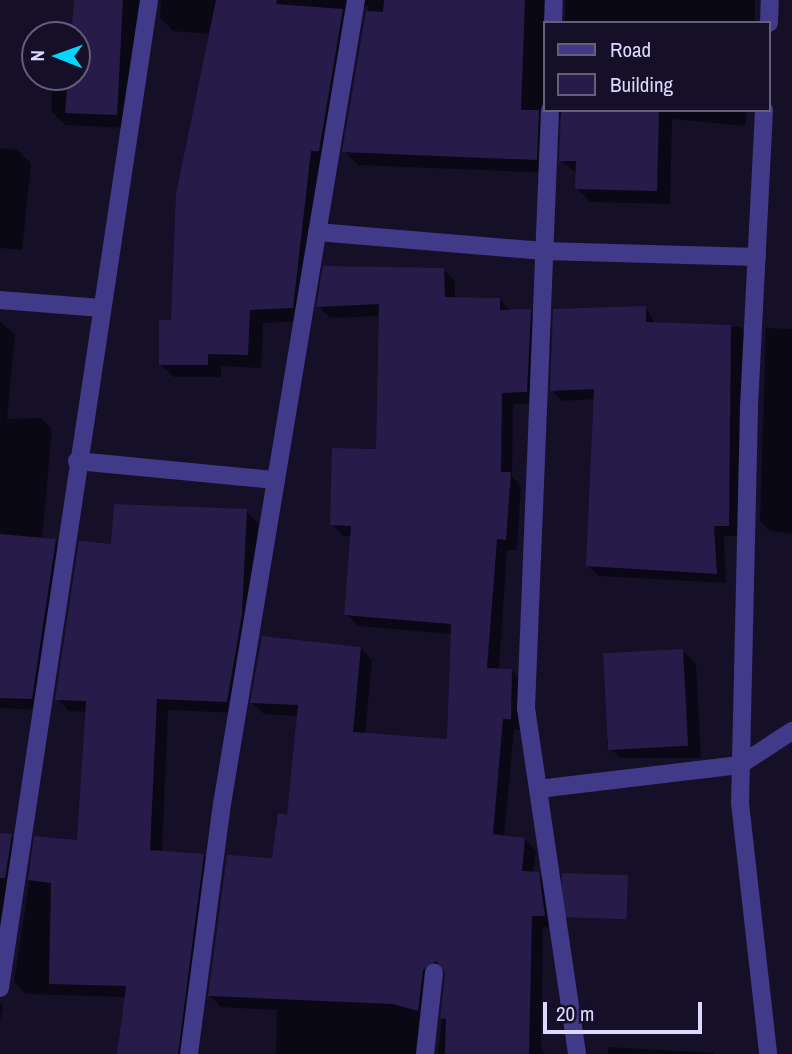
<!DOCTYPE html>
<html>
<head>
<meta charset="utf-8">
<style>
  body { margin:0 }
  #map { position:relative; width:792px; height:1054px; overflow:hidden; background:#150f28; font-family:"Archivo Narrow",sans-serif }
  div>[style] { position:absolute }
  .shadow>* { inset:0; background:#0007; transform-origin:0 0 }
  .building>* { inset:0; background:#271b49; transform-origin:0 0 }
  .minor>* { height:18px; margin:-9px; padding:0 9px; transform-origin:9px; border-radius:9px; background:#413a88 }
  span { translate:-50% -50%; white-space:nowrap; text-align:center; line-height:1.15; -webkit-text-stroke:5px #150f28; paint-order:stroke }
  .legend { position:absolute; left:543px; top:21px; width:228px; height:91px; box-sizing:border-box; background:#150f28; border:2px solid #655f7e; margin:0; padding:9px 12px; list-style:none; font-size:21px; color:#ded7ff }
  .legend li { display:flex; align-items:center; gap:14px; height:35px }
  .legend b { width:35px; border:2px solid #655f7e }
  .north { position:absolute; left:21px; top:21px; width:70px; height:70px; box-sizing:border-box; background:#150f28; border:2px solid #655f7e; border-radius:50%; rotate:271deg; font-size:19px; font-weight:700; line-height:28px; text-align:center; color:#ded7ff }
  .north::after { content:''; display:block; margin:auto; width:24px; height:32px; background:#03d7ff; clip-path:polygon(50% 0,100% 100%,50% 72%,0 100%) }
  .scale { position:absolute; left:543px; top:1002px; width:159px; height:32px; box-sizing:border-box; border:4px solid #ded7ff; border-top:0; padding-left:9px; font-size:21px; line-height:24px; white-space:nowrap; color:#ded7ff; -webkit-text-stroke:5px #150f28; paint-order:stroke }
</style>
</head>
<body>
<div id="map">
  <div class="shadow">
    <i style="clip-path:polygon(76px 0,159px 0,148px 29px,135px 28px,130px 128px,65px 125px,51px 111px,53px 77px,77px 77px)"></i>
    <i style="clip-path:polygon(161px 0,550px 0,545px 23px,545px 110px,747px 110px,745px 126px,672px 119px,670px 204px,591px 202px,577px 189px,577px 174px,561px 160px,563px 113px,552px 123px,550px 173px,358px 165px,344px 151px,369px 4px,358px 12px,306px 321px,263px 323px,261px 368px,221px 366px,221px 377px,174px 377px,160px 364px,173px 322px,211px 34px,173px 31px,160px 18px)"></i>
    <i style="left:565px;top:0;width:190px;height:23px"></i>
    <i style="clip-path:polygon(0 148px,17px 150px,31px 163px,22px 250px,0 248px)"></i>
    <i style="clip-path:polygon(444px 270px,455px 281px,455px 299px,500px 300px,512px 312px,530px 311px,541px 322px,538px 403px,513px 404px,512px 476px,521px 486px,517px 550px,507px 550px,499px 670px,512px 671px,523px 682px,521px 730px,514px 729px,504px 837px,525px 839px,536px 851px,533px 873px,549px 885px,553px 927px,543px 927px,541px 1049px,545px 1054px,438px 1054px,447px 973px,442px 972px,426px 1054px,276px 1054px,277px 1010px,221px 1007px,210px 996px,274px 860px,289px 816px,299px 716px,264px 714px,252px 703px,361px 648px,372px 660px,365px 734px,448px 741px,452px 634px,358px 626px,346px 614px,352px 536px,343px 536px,332px 524px,378px 451px,380px 316px,330px 318px,318px 306px)"></i>
    <i style="clip-path:polygon(646px 308px,656px 325px,741px 327px,751px 338px,738px 536px,724px 536px,726px 583px,599px 576px,588px 566px,595px 399px,562px 401px,552px 390px)"></i>
    <i style="clip-path:polygon(0 322px,15px 334px,7px 419px,41px 418px,52px 429px,42px 539px,55px 541px,67px 552px,43px 710px,0 708px)"></i>
    <i style="clip-path:polygon(766px 328px,792px 329px,792px 534px,770px 531px,760px 521px)"></i>
    <i style="clip-path:polygon(246px 511px,258px 523px,253px 627px,239px 713px,168px 710px,162px 852px,203px 855px,215px 867px,192px 1054px,119px 1054px,127px 997px,26px 994px,14px 982px,36px 838px,79px 842px,87px 712px,69px 711px,57px 699px,113px 546px)"></i>
    <i style="clip-path:polygon(683px 651px,696px 664px,701px 758px,620px 758px,606px 744px)"></i>
    <i style="clip-path:polygon(0 834px,11px 835px,22px 846px,0 991px)"></i>
    <i style="clip-path:polygon(0 1001px,3px 1009px,0 1021px)"></i>
    <i style="clip-path:polygon(608px 1047px,714px 1053px,715px 1054px,608px 1054px)"></i>
  </div>
  <div class="building">
    <i style="clip-path:polygon(74px 0,123px 0,117px 115px,65px 113px,68px 77px,77px 77px,77px 35px,71px 35px)"></i>
    <i style="clip-path:polygon(216px 0,277px 0,276px 4px,343px 9px,319px 151px,311px 151px,293px 308px,250px 310px,248px 355px,208px 354px,208px 365px,159px 365px,159px 320px,171px 320px,176px 194px)"></i>
    <i style="clip-path:polygon(384px 0,525px 0,521px 110px,539px 110px,537px 160px,342px 152px,366px 11px,383px 12px)"></i>
    <i style="clip-path:polygon(561px 110px,659px 110px,657px 191px,575px 189px,576px 161px,559px 161px)"></i>
    <i style="clip-path:polygon(323px 266px,444px 268px,445px 297px,500px 298px,500px 310px,531px 309px,527px 392px,502px 393px,501px 472px,511px 472px,506px 540px,497px 539px,487px 668px,512px 669px,511px 719px,503px 719px,493px 834px,525px 838px,522px 871px,539px 872px,545px 916px,532px 916px,529px 1054px,445px 1054px,446px 1019px,440px 1018px,445px 973px,436px 961px,423px 970px,418px 1011px,393px 1004px,208px 996px,227px 855px,272px 858px,278px 813px,287px 815px,298px 705px,250px 703px,262px 636px,361px 647px,353px 732px,447px 739px,451px 624px,344px 615px,351px 526px,330px 525px,332px 448px,376px 449px,379px 304px,316px 307px)"></i>
    <i style="clip-path:polygon(646px 306px,646px 322px,731px 325px,729px 526px,714px 526px,717px 574px,586px 566px,594px 389px,550px 391px,553px 309px)"></i>
    <i style="clip-path:polygon(114px 504px,247px 509px,242px 614px,227px 702px,157px 699px,150px 850px,204px 854px,178px 1054px,117px 1054px,126px 986px,49px 984px,51px 883px,28px 880px,34px 836px,77px 840px,86px 701px,55px 700px,79px 541px,111px 544px)"></i>
    <i style="clip-path:polygon(0 534px,56px 539px,32px 699px,0 698px)"></i>
    <i style="left:683px;top:649px;width:97px;height:80px;rotate:87deg"></i>
    <i style="clip-path:polygon(0 833px,12px 834px,5px 878px,0 878px)"></i>
    <i style="left:562px;top:873px;width:66px;height:44px;rotate:2deg"></i>
  </div>
  <div class="minor">
    <i style="left:553px;top:23px;width:23px;rotate:-88deg"></i>
    <i style="left:769px;top:23px;width:23px;rotate:-88deg"></i>
    <i style="left:550px;top:110px;width:598px;rotate:92.3deg"></i>
    <i style="left:526px;top:708px;width:350px;rotate:81.6deg"></i>
    <i style="left:764px;top:110px;width:298px;rotate:92.9deg"></i>
    <i style="left:749px;top:408px;width:395px;rotate:91.3deg"></i>
    <i style="left:740px;top:803px;width:253px;rotate:83.6deg"></i>
    <i style="left:317px;top:232px;width:228px;rotate:4.8deg"></i>
    <i style="left:544px;top:251px;width:213px;rotate:1.6deg"></i>
    <i style="left:0;top:300px;width:101px;rotate:4.5deg"></i>
    <i style="left:77px;top:461px;width:200px;rotate:5.5deg"></i>
    <i style="left:538px;top:789px;width:203px;rotate:-6.8deg"></i>
    <i style="left:740px;top:765px;width:62px;rotate:-33.2deg"></i>
    <i style="left:0;top:988px;width:999px;rotate:-81.42deg"></i>
    <i style="left:189px;top:1054px;width:252px;rotate:-82.5deg"></i>
    <i style="left:222px;top:804px;width:815px;rotate:-80.54deg"></i>
    <i style="left:425px;top:1054px;width:82px;rotate:-83.7deg"></i>
  </div>
  <ul class="legend">
  <li><b style="height:9px;background:#413a88"></b>Road</li>
  <li><b style="height:19px;background:#271b49"></b>Building</li>
  </ul>
  <div class="north">N</div>
  <div class="scale">20 m</div>
</div>
</body>
</html>
